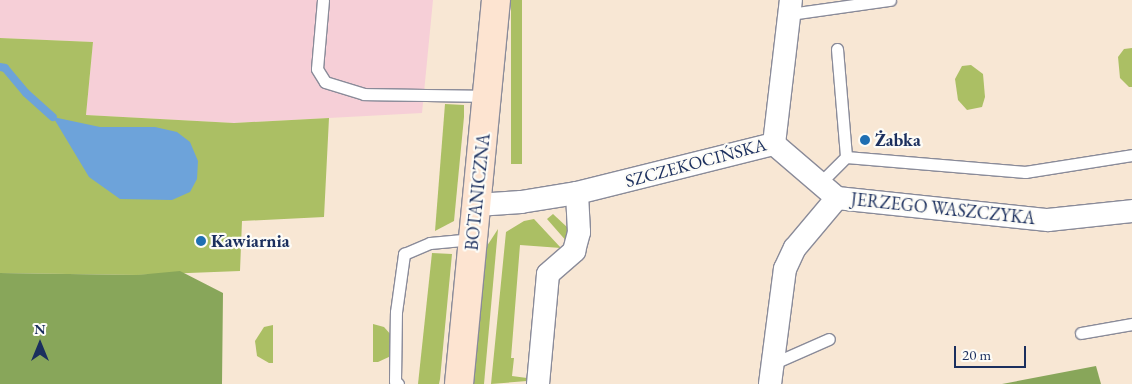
<!DOCTYPE html>
<html>
<head>
<meta charset="utf-8">
<style>
  body { margin:0 }
  #map { position:relative; width:1132px; height:384px; overflow:hidden; background:#f8e7d4; font-family:"EB Garamond",serif }
  div>[style] { position:absolute }
  .built>* { inset:0; background:#f6cfd7 }
  .green>* { inset:0; background:#abbf64; transform-origin:0 0 }
  .forest>* { inset:0; background:#88a65a }
  .water>* { inset:0; background:#6da3da }
  .stream>* { height:8px; margin:-4px; padding:0 4px; transform-origin:4px; border-radius:4px; background:#6da3da }
  .roads { filter:drop-shadow(1px 0 #8a8b99) drop-shadow(-1px 0 #8a8b99) drop-shadow(0 1px #8a8b99) drop-shadow(0 -1px #8a8b99) }
  .service>* { height:11px; margin:-5.5px; padding:0 5.5px; transform-origin:5.5px; border-radius:5.5px; background:#fff }
  .minor>* { height:22px; margin:-11px; padding:0 11px; transform-origin:11px; border-radius:11px; background:#fff }
  .secondary>* { height:28px; margin:-14px; padding:0 14px; transform-origin:14px; border-radius:14px; background:#fde4d1 }
  .dots>* { width:14px; height:14px; translate:-50% -50%; box-sizing:border-box; border:2px solid #fdfcf7; border-radius:50% }
  span { translate:-50% -50%; white-space:nowrap; text-align:center; line-height:1.15; -webkit-text-stroke:4.5px #fdfcf7; paint-order:stroke }
  .poi-label { font-size:18px; color:#1b2f5e; font-weight:700 }
  .left { translate:0 -50%; text-align:left }
  .street-label { font-size:18px; color:#1b2f5e }
  .north { position:absolute; left:15px; top:319px; width:50px; height:50px; -webkit-text-stroke:4px #fdfcf7; paint-order:stroke; rotate:0deg; font-size:14px; font-weight:700; line-height:20px; text-align:center; color:#1b2f5e }
  .north::after { content:''; display:block; margin:auto; width:18px; height:22px; background:#1b2f5e; clip-path:polygon(50% 0,100% 100%,50% 72%,0 100%) }
  .scale { position:absolute; left:954px; top:346px; width:72px; height:22px; box-sizing:border-box; border:2px solid #1b2f5e; border-top:0; padding-left:6px; font-size:15px; line-height:18px; white-space:nowrap; color:#1b2f5e; -webkit-text-stroke:4px #fdfcf7; paint-order:stroke }
</style>
</head>
<body>
<div id="map">
  <div class="built">
    <i style="clip-path:polygon(0 0,433px 0,422px 113px,234px 123px,86px 115px,93px 42px,0 38px)"></i>
  </div>
  <div class="green">
    <i style="left:511px;top:0;width:11px;height:164px"></i>
    <i style="clip-path:polygon(0 38px,93px 42px,86px 115px,234px 123px,329px 118px,324px 217px,242px 221px,240px 271px,137px 275px,0 273px)"></i>
    <i style="clip-path:polygon(1132px 48px,1132px 87px,1129px 87px,1120px 78px,1118px 57px,1124px 49px)"></i>
    <i style="clip-path:polygon(971px 65px,983px 74px,985px 97px,982px 107px,967px 110px,958px 100px,955px 79px,962px 66px)"></i>
    <i style="clip-path:polygon(445px 104px,464px 105px,464px 117px,454px 221px,435px 231px)"></i>
    <i style="clip-path:polygon(553px 214px,568px 228px,568px 243px,547px 219px)"></i>
    <i style="clip-path:polygon(534px 219px,561px 248px,520px 245px,511px 358px,514px 358px,512px 376px,527px 378px,527px 381px,491px 384px,506px 232px,524px 221px)"></i>
    <i style="clip-path:polygon(498px 229px,484px 384px,472px 384px,485px 249px)"></i>
    <i style="clip-path:polygon(432px 253px,452px 254px,440px 379px,439px 384px,418px 384px)"></i>
    <i style="clip-path:polygon(373px 324px,384px 327px,392px 336px,391px 356px,378px 362px,373px 362px)"></i>
    <i style="clip-path:polygon(273px 325px,273px 363px,269px 363px,257px 356px,255px 341px,264px 327px)"></i>
  </div>
  <div class="forest">
    <i style="clip-path:polygon(180px 271px,223px 293px,222px 384px,0 384px,0 273px,137px 275px)"></i>
    <i style="clip-path:polygon(1096px 366px,1101px 384px,1002px 384px)"></i>
  </div>
  <div class="water">
    <i style="clip-path:polygon(53px 117px,100px 127px,155px 127px,177px 132px,190px 142px,198px 161px,197px 179px,190px 192px,172px 200px,120px 199px,89px 177px)"></i>
  </div>
  <div class="stream">
    <i style="left:0;top:67px;width:5px;rotate:11deg"></i>
    <i style="left:5px;top:68px;width:33px;rotate:50deg"></i>
    <i style="left:26px;top:93px;width:36px;rotate:42deg"></i>
  </div>
  <div class="roads">
    <div class="service">
      <i style="left:323px;top:0;width:69px;rotate:95deg"></i>
      <i style="left:317px;top:69px;width:15px;rotate:58deg"></i>
      <i style="left:325px;top:82px;width:41px;rotate:17.1deg"></i>
      <i style="left:364px;top:94px;width:124px;rotate:0.9deg"></i>
      <i style="left:790px;top:14px;width:101px;rotate:-8deg"></i>
      <i style="left:837px;top:49px;width:108px;rotate:85.2deg"></i>
      <i style="left:820px;top:183px;width:37px;rotate:-45deg"></i>
      <i style="left:846px;top:157px;width:180px;rotate:4.8deg"></i>
      <i style="left:1025px;top:172px;width:108px;rotate:-9deg"></i>
      <i style="left:1081px;top:333px;width:52px;rotate:-10deg"></i>
      <i style="left:772px;top:364px;width:62px;rotate:-23.7deg"></i>
      <i style="left:398px;top:384px;width:4px;rotate:-135deg"></i>
      <i style="left:395px;top:381px;width:69px;rotate:-89.2deg"></i>
      <i style="left:396px;top:312px;width:59px;rotate:-82.1deg"></i>
      <i style="left:404px;top:254px;width:28px;rotate:-23deg"></i>
      <i style="left:430px;top:243px;width:43px;rotate:-5.3deg"></i>
    </div>
    <div class="minor">
      <i style="left:774px;top:144px;width:83px;rotate:40.6deg"></i>
      <i style="left:837px;top:198px;width:212px;rotate:6deg"></i>
      <i style="left:1048px;top:220px;width:84px;rotate:-6.1deg"></i>
      <i style="left:774px;top:144px;width:145px;rotate:-83.3deg"></i>
      <i style="left:477px;top:205px;width:44px;rotate:-3.9deg"></i>
      <i style="left:521px;top:202px;width:57px;rotate:-9.1deg"></i>
      <i style="left:577px;top:193px;width:203px;rotate:-14deg"></i>
      <i style="left:538px;top:384px;width:110px;rotate:-84.8deg"></i>
      <i style="left:548px;top:274px;width:35px;rotate:-41deg"></i>
      <i style="left:574px;top:251px;width:20px;rotate:-75deg"></i>
      <i style="left:579px;top:232px;width:39px;rotate:-93deg"></i>
      <i style="left:770px;top:384px;width:116px;rotate:-82.6deg"></i>
      <i style="left:785px;top:269px;width:23px;rotate:-65deg"></i>
      <i style="left:795px;top:248px;width:65px;rotate:-50deg"></i>
    </div>
    <div class="secondary">
      <i style="left:459px;top:384px;width:386px;rotate:-84.5deg"></i>
    </div>
  </div>
  <div class="dots">
    <i style="left:865px;top:140px;background:#1f6fb2"></i>
    <i style="left:201px;top:241px;background:#1f6fb2"></i>
  </div>
  <div class="poi-label">
    <span class="left" style="left:875px;top:140px">Żabka</span>
    <span class="left" style="left:211px;top:241px">Kawiarnia</span>
  </div>
  <div class="street-label">
    <span style="left:696px;top:163px;rotate:-15deg">SZCZEKOCIŃSKA</span>
    <span style="left:478px;top:192px;rotate:-84deg">BOTANICZNA</span>
    <span style="left:943px;top:209px;rotate:6deg">JERZEGO WASZCZYKA</span>
  </div>
  <div class="north">N</div>
  <div class="scale">20 m</div>
</div>
</body>
</html>
